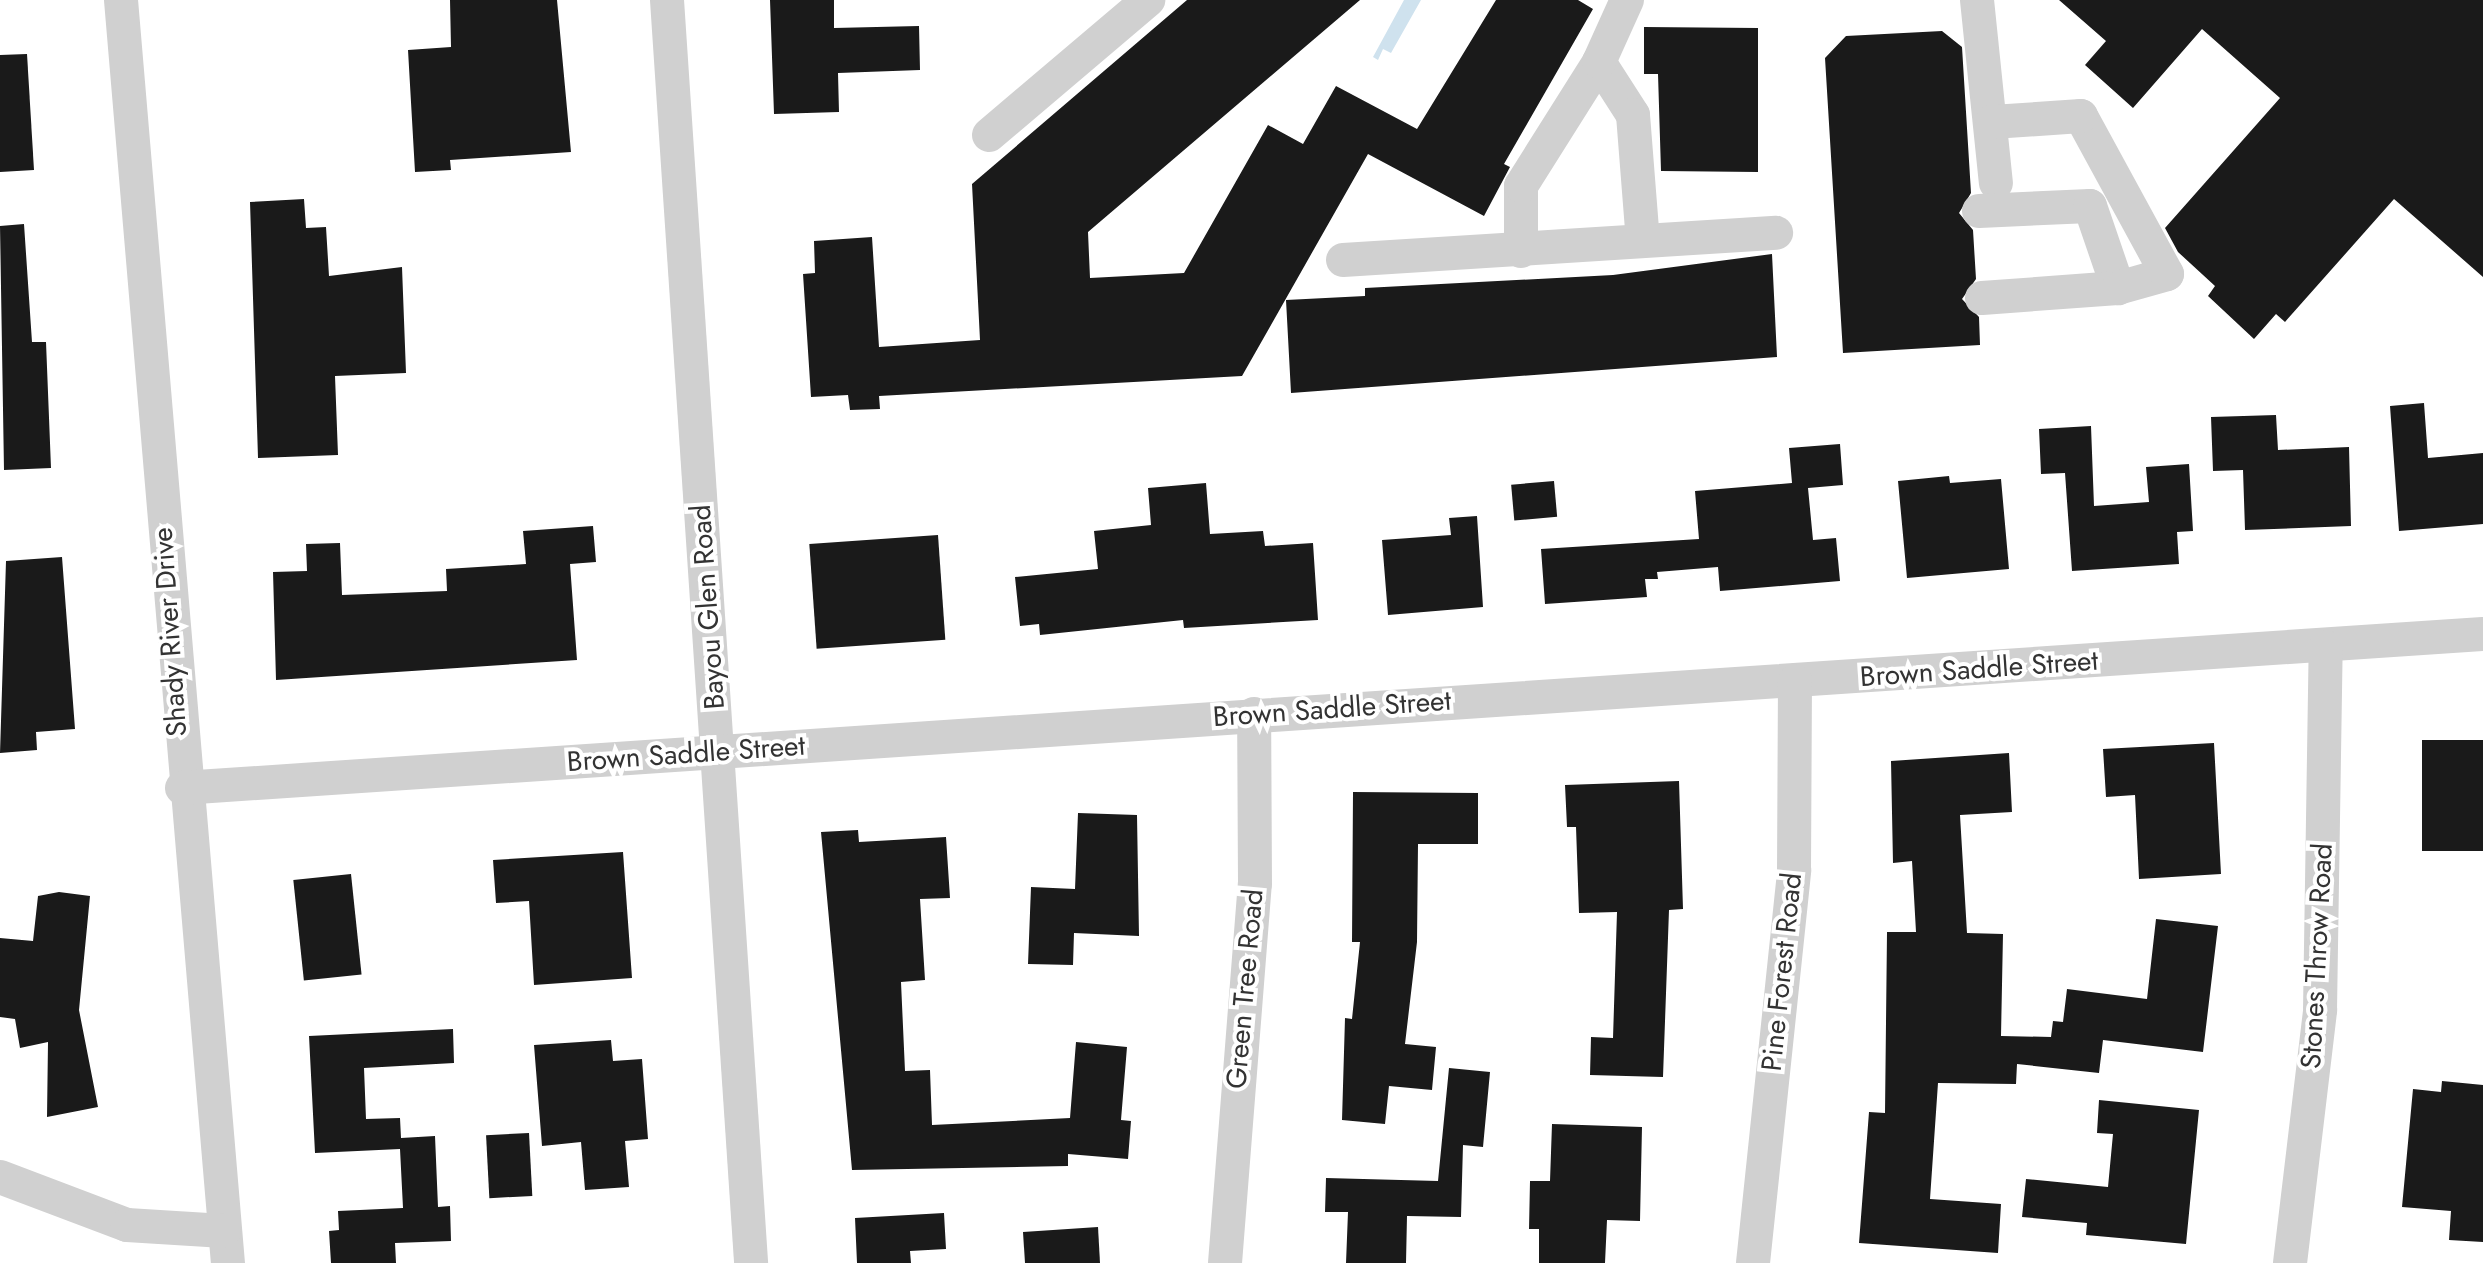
<!DOCTYPE html>
<html>
<head>
<meta charset="utf-8">
<style>
  body { margin:0 }
  #map { position:relative; width:2483px; height:1263px; overflow:hidden; background:#fff; font-family:Jost,sans-serif }
  div>[style] { position:absolute }
  .water>* { inset:0; background:#cfe2ee }
  .building>* { inset:0; background:#1a1a1a; transform-origin:0 0 }
  .minor>* { height:34px; margin:-17px; padding:0 17px; transform-origin:17px; border-radius:17px; background:#d0d0d0 }
  span { translate:-50% -50%; white-space:nowrap; text-align:center; line-height:1.15; -webkit-text-stroke:8px #fff; paint-order:stroke }
  .street-label { font-size:28px; color:#333 }
</style>
</head>
<body>
<div id="map">
  <div class="water">
    <i style="clip-path:polygon(1404px 0,1421px 0,1391px 53px,1383px 49px,1378px 60px,1373px 57px)"></i>
  </div>
  <div class="building">
    <i style="clip-path:polygon(450px 0,557px 0,571px 152px,450px 160px,451px 170px,415px 172px,408px 50px,451px 47px)"></i>
    <i style="clip-path:polygon(770px 0,834px 0,834px 28px,919px 26px,920px 70px,838px 73px,839px 112px,774px 114px)"></i>
    <i style="clip-path:polygon(1187px 0,1360px 0,1088px 232px,1090px 278px,1184px 273px,1268px 125px,1303px 144px,1336px 86px,1417px 129px,1496px 0,1578px 0,1593px 9px,1504px 164px,1510px 167px,1484px 216px,1368px 154px,1242px 376px,879px 396px,880px 409px,850px 410px,848px 395px,811px 397px,803px 274px,815px 273px,814px 241px,872px 237px,879px 347px,980px 340px,972px 184px)"></i>
    <i style="clip-path:polygon(2059px 0,2483px 0,2483px 277px,2394px 199px,2285px 322px,2276px 314px,2254px 339px,2208px 296px,2215px 286px,2178px 252px,2165px 228px,2280px 98px,2202px 29px,2133px 108px,2085px 65px,2106px 41px)"></i>
    <i style="clip-path:polygon(1644px 27px,1758px 28px,1758px 172px,1661px 171px,1658px 74px,1644px 74px)"></i>
    <i style="clip-path:polygon(1942px 31px,1962px 47px,1971px 193px,1959px 213px,1973px 230px,1976px 279px,1962px 299px,1979px 317px,1980px 345px,1843px 353px,1825px 58px,1846px 36px)"></i>
    <i style="clip-path:polygon(27px 54px,34px 170px,0 172px,0 55px)"></i>
    <i style="clip-path:polygon(304px 199px,306px 228px,326px 227px,329px 276px,402px 267px,406px 373px,335px 376px,338px 455px,258px 458px,250px 202px)"></i>
    <i style="clip-path:polygon(24px 224px,32px 342px,46px 342px,51px 468px,4px 470px,0 226px)"></i>
    <i style="clip-path:polygon(1772px 254px,1777px 357px,1291px 393px,1286px 300px,1365px 296px,1365px 288px,1613px 275px)"></i>
    <i style="clip-path:polygon(2424px 403px,2428px 458px,2483px 453px,2483px 524px,2399px 531px,2390px 406px)"></i>
    <i style="clip-path:polygon(2276px 415px,2278px 450px,2349px 447px,2351px 526px,2245px 530px,2243px 470px,2213px 471px,2211px 417px)"></i>
    <i style="clip-path:polygon(2091px 426px,2094px 506px,2149px 502px,2146px 467px,2189px 464px,2193px 531px,2177px 532px,2179px 564px,2072px 571px,2065px 473px,2041px 474px,2039px 429px)"></i>
    <i style="clip-path:polygon(1840px 444px,1843px 485px,1808px 488px,1813px 540px,1836px 538px,1840px 581px,1720px 591px,1718px 567px,1657px 572px,1658px 579px,1645px 579px,1647px 597px,1545px 604px,1541px 549px,1699px 539px,1695px 491px,1792px 483px,1789px 448px)"></i>
    <i style="clip-path:polygon(1949px 476px,1950px 483px,2001px 479px,2009px 569px,1907px 578px,1898px 481px)"></i>
    <i style="left:1554px;top:481px;width:36px;height:43px;rotate:85deg"></i>
    <i style="clip-path:polygon(1206px 483px,1210px 534px,1263px 531px,1265px 546px,1313px 543px,1318px 620px,1184px 628px,1183px 620px,1040px 635px,1039px 624px,1020px 626px,1015px 577px,1098px 569px,1094px 531px,1151px 525px,1148px 488px)"></i>
    <i style="clip-path:polygon(1477px 516px,1483px 607px,1388px 615px,1382px 540px,1451px 535px,1449px 518px)"></i>
    <i style="clip-path:polygon(593px 526px,596px 562px,570px 564px,577px 660px,276px 680px,273px 572px,307px 571px,306px 544px,340px 543px,342px 595px,447px 591px,446px 569px,526px 564px,523px 531px)"></i>
    <i style="left:938px;top:535px;width:105px;height:129px;rotate:86deg"></i>
    <i style="clip-path:polygon(62px 557px,75px 729px,36px 732px,37px 750px,0 753px,6px 561px)"></i>
    <i style="left:2483px;top:740px;width:111px;height:61px;rotate:90deg"></i>
    <i style="clip-path:polygon(2214px 743px,2221px 874px,2139px 879px,2135px 795px,2106px 797px,2103px 749px)"></i>
    <i style="clip-path:polygon(2009px 753px,2012px 812px,1960px 815px,1967px 933px,2003px 934px,2001px 1036px,2051px 1037px,2053px 1021px,2063px 1022px,2067px 989px,2147px 999px,2156px 919px,2218px 926px,2203px 1052px,2103px 1040px,2099px 1073px,2017px 1064px,2016px 1084px,1938px 1083px,1930px 1199px,2001px 1204px,1998px 1253px,1859px 1243px,1869px 1112px,1885px 1113px,1887px 932px,1916px 932px,1912px 861px,1893px 863px,1891px 761px)"></i>
    <i style="clip-path:polygon(1679px 781px,1683px 909px,1669px 910px,1663px 1077px,1590px 1075px,1591px 1037px,1613px 1038px,1617px 912px,1579px 913px,1576px 827px,1567px 827px,1565px 785px)"></i>
    <i style="clip-path:polygon(1353px 792px,1478px 793px,1478px 844px,1418px 844px,1417px 942px,1405px 1044px,1436px 1047px,1432px 1090px,1389px 1086px,1385px 1124px,1342px 1120px,1345px 1018px,1352px 1019px,1360px 942px,1352px 942px)"></i>
    <i style="clip-path:polygon(1078px 813px,1137px 815px,1139px 936px,1074px 933px,1073px 965px,1028px 964px,1031px 887px,1075px 889px)"></i>
    <i style="clip-path:polygon(858px 830px,859px 842px,946px 837px,950px 898px,920px 899px,925px 980px,901px 982px,905px 1071px,930px 1070px,932px 1125px,1070px 1118px,1076px 1042px,1127px 1047px,1121px 1120px,1131px 1121px,1128px 1159px,1068px 1154px,1068px 1166px,852px 1170px,821px 832px)"></i>
    <i style="clip-path:polygon(623px 852px,632px 978px,534px 985px,529px 901px,496px 903px,493px 860px)"></i>
    <i style="left:351px;top:874px;width:101px;height:58px;rotate:84deg"></i>
    <i style="clip-path:polygon(59px 892px,90px 896px,79px 1010px,98px 1107px,47px 1117px,48px 1042px,20px 1048px,15px 1019px,0 1017px,0 938px,33px 941px,38px 896px)"></i>
    <i style="clip-path:polygon(453px 1029px,454px 1063px,364px 1068px,366px 1119px,400px 1118px,401px 1138px,435px 1136px,438px 1207px,450px 1206px,451px 1241px,395px 1243px,396px 1263px,331px 1263px,329px 1231px,339px 1230px,338px 1211px,403px 1208px,400px 1149px,315px 1153px,309px 1036px)"></i>
    <i style="clip-path:polygon(611px 1040px,613px 1061px,642px 1059px,648px 1139px,625px 1141px,629px 1187px,585px 1190px,581px 1142px,542px 1146px,534px 1045px)"></i>
    <i style="clip-path:polygon(1449px 1068px,1490px 1072px,1483px 1147px,1463px 1145px,1461px 1217px,1407px 1216px,1406px 1263px,1346px 1263px,1348px 1212px,1325px 1212px,1326px 1178px,1438px 1181px)"></i>
    <i style="clip-path:polygon(2442px 1081px,2483px 1085px,2483px 1242px,2449px 1240px,2451px 1211px,2402px 1207px,2413px 1089px,2441px 1092px)"></i>
    <i style="clip-path:polygon(2099px 1100px,2199px 1110px,2186px 1244px,2086px 1235px,2087px 1223px,2022px 1217px,2026px 1179px,2108px 1187px,2113px 1134px,2097px 1133px)"></i>
    <i style="clip-path:polygon(1552px 1124px,1642px 1127px,1640px 1221px,1607px 1220px,1605px 1263px,1539px 1263px,1539px 1229px,1529px 1229px,1530px 1181px,1550px 1181px)"></i>
    <i style="left:529px;top:1133px;width:63px;height:43px;rotate:87deg"></i>
    <i style="clip-path:polygon(944px 1213px,946px 1249px,910px 1251px,911px 1263px,857px 1263px,855px 1218px)"></i>
    <i style="clip-path:polygon(1098px 1227px,1100px 1263px,1025px 1263px,1023px 1232px)"></i>
  </div>
  <div class="minor">
    <i style="left:121px;top:0;width:1268px;rotate:85.16deg"></i>
    <i style="left:667px;top:0;width:1266px;rotate:86.19deg"></i>
    <i style="left:1977px;top:0;width:184px;rotate:84.1deg"></i>
    <i style="left:1599px;top:62px;width:63px;rotate:57.3deg"></i>
    <i style="left:1633px;top:115px;width:126px;rotate:85.5deg"></i>
    <i style="left:989px;top:135px;width:209px;rotate:-40.3deg"></i>
    <i style="left:1979px;top:211px;width:111px;rotate:-2.6deg"></i>
    <i style="left:2090px;top:206px;width:87px;rotate:71.1deg"></i>
    <i style="left:1521px;top:251px;width:65px;rotate:-90deg"></i>
    <i style="left:1521px;top:186px;width:146px;rotate:-57.8deg"></i>
    <i style="left:1599px;top:62px;width:68px;rotate:-65.7deg"></i>
    <i style="left:1343px;top:260px;width:434px;rotate:-3.6deg"></i>
    <i style="left:1982px;top:298px;width:136px;rotate:-4.2deg"></i>
    <i style="left:2118px;top:288px;width:51px;rotate:-15.9deg"></i>
    <i style="left:2167px;top:274px;width:180px;rotate:-118.6deg"></i>
    <i style="left:2081px;top:116px;width:89px;rotate:176.1deg"></i>
    <i style="left:182px;top:788px;width:2306px;rotate:-3.83deg"></i>
    <i style="left:0;top:1177px;width:136px;rotate:20.7deg"></i>
    <i style="left:127px;top:1225px;width:97px;rotate:3.5deg"></i>
    <i style="left:1225px;top:1263px;width:380px;rotate:-85.5deg"></i>
    <i style="left:1255px;top:884px;width:170px;rotate:-90.3deg"></i>
    <i style="left:1753px;top:1263px;width:395px;rotate:-84deg"></i>
    <i style="left:1794px;top:870px;width:189px;rotate:-89.7deg"></i>
    <i style="left:2290px;top:1263px;width:255px;rotate:-83.2deg"></i>
    <i style="left:2320px;top:1010px;width:363px;rotate:-89.1deg"></i>
  </div>
  <div class="street-label">
    <span style="left:708px;top:607px;rotate:-94deg">Bayou Glen Road</span>
    <span style="left:170px;top:632px;rotate:-94deg">Shady River Drive</span>
    <span style="left:1979px;top:669px;rotate:-4deg">Brown Saddle Street</span>
    <span style="left:1332px;top:709px;rotate:-4deg">Brown Saddle Street</span>
    <span style="left:686px;top:754px;rotate:-4deg">Brown Saddle Street</span>
    <span style="left:2317px;top:956px;rotate:-87deg">Stones Throw Road</span>
    <span style="left:1782px;top:972px;rotate:-84deg">Pine Forest Road</span>
    <span style="left:1245px;top:989px;rotate:-85deg">Green Tree Road</span>
  </div>
</div>
</body>
</html>
